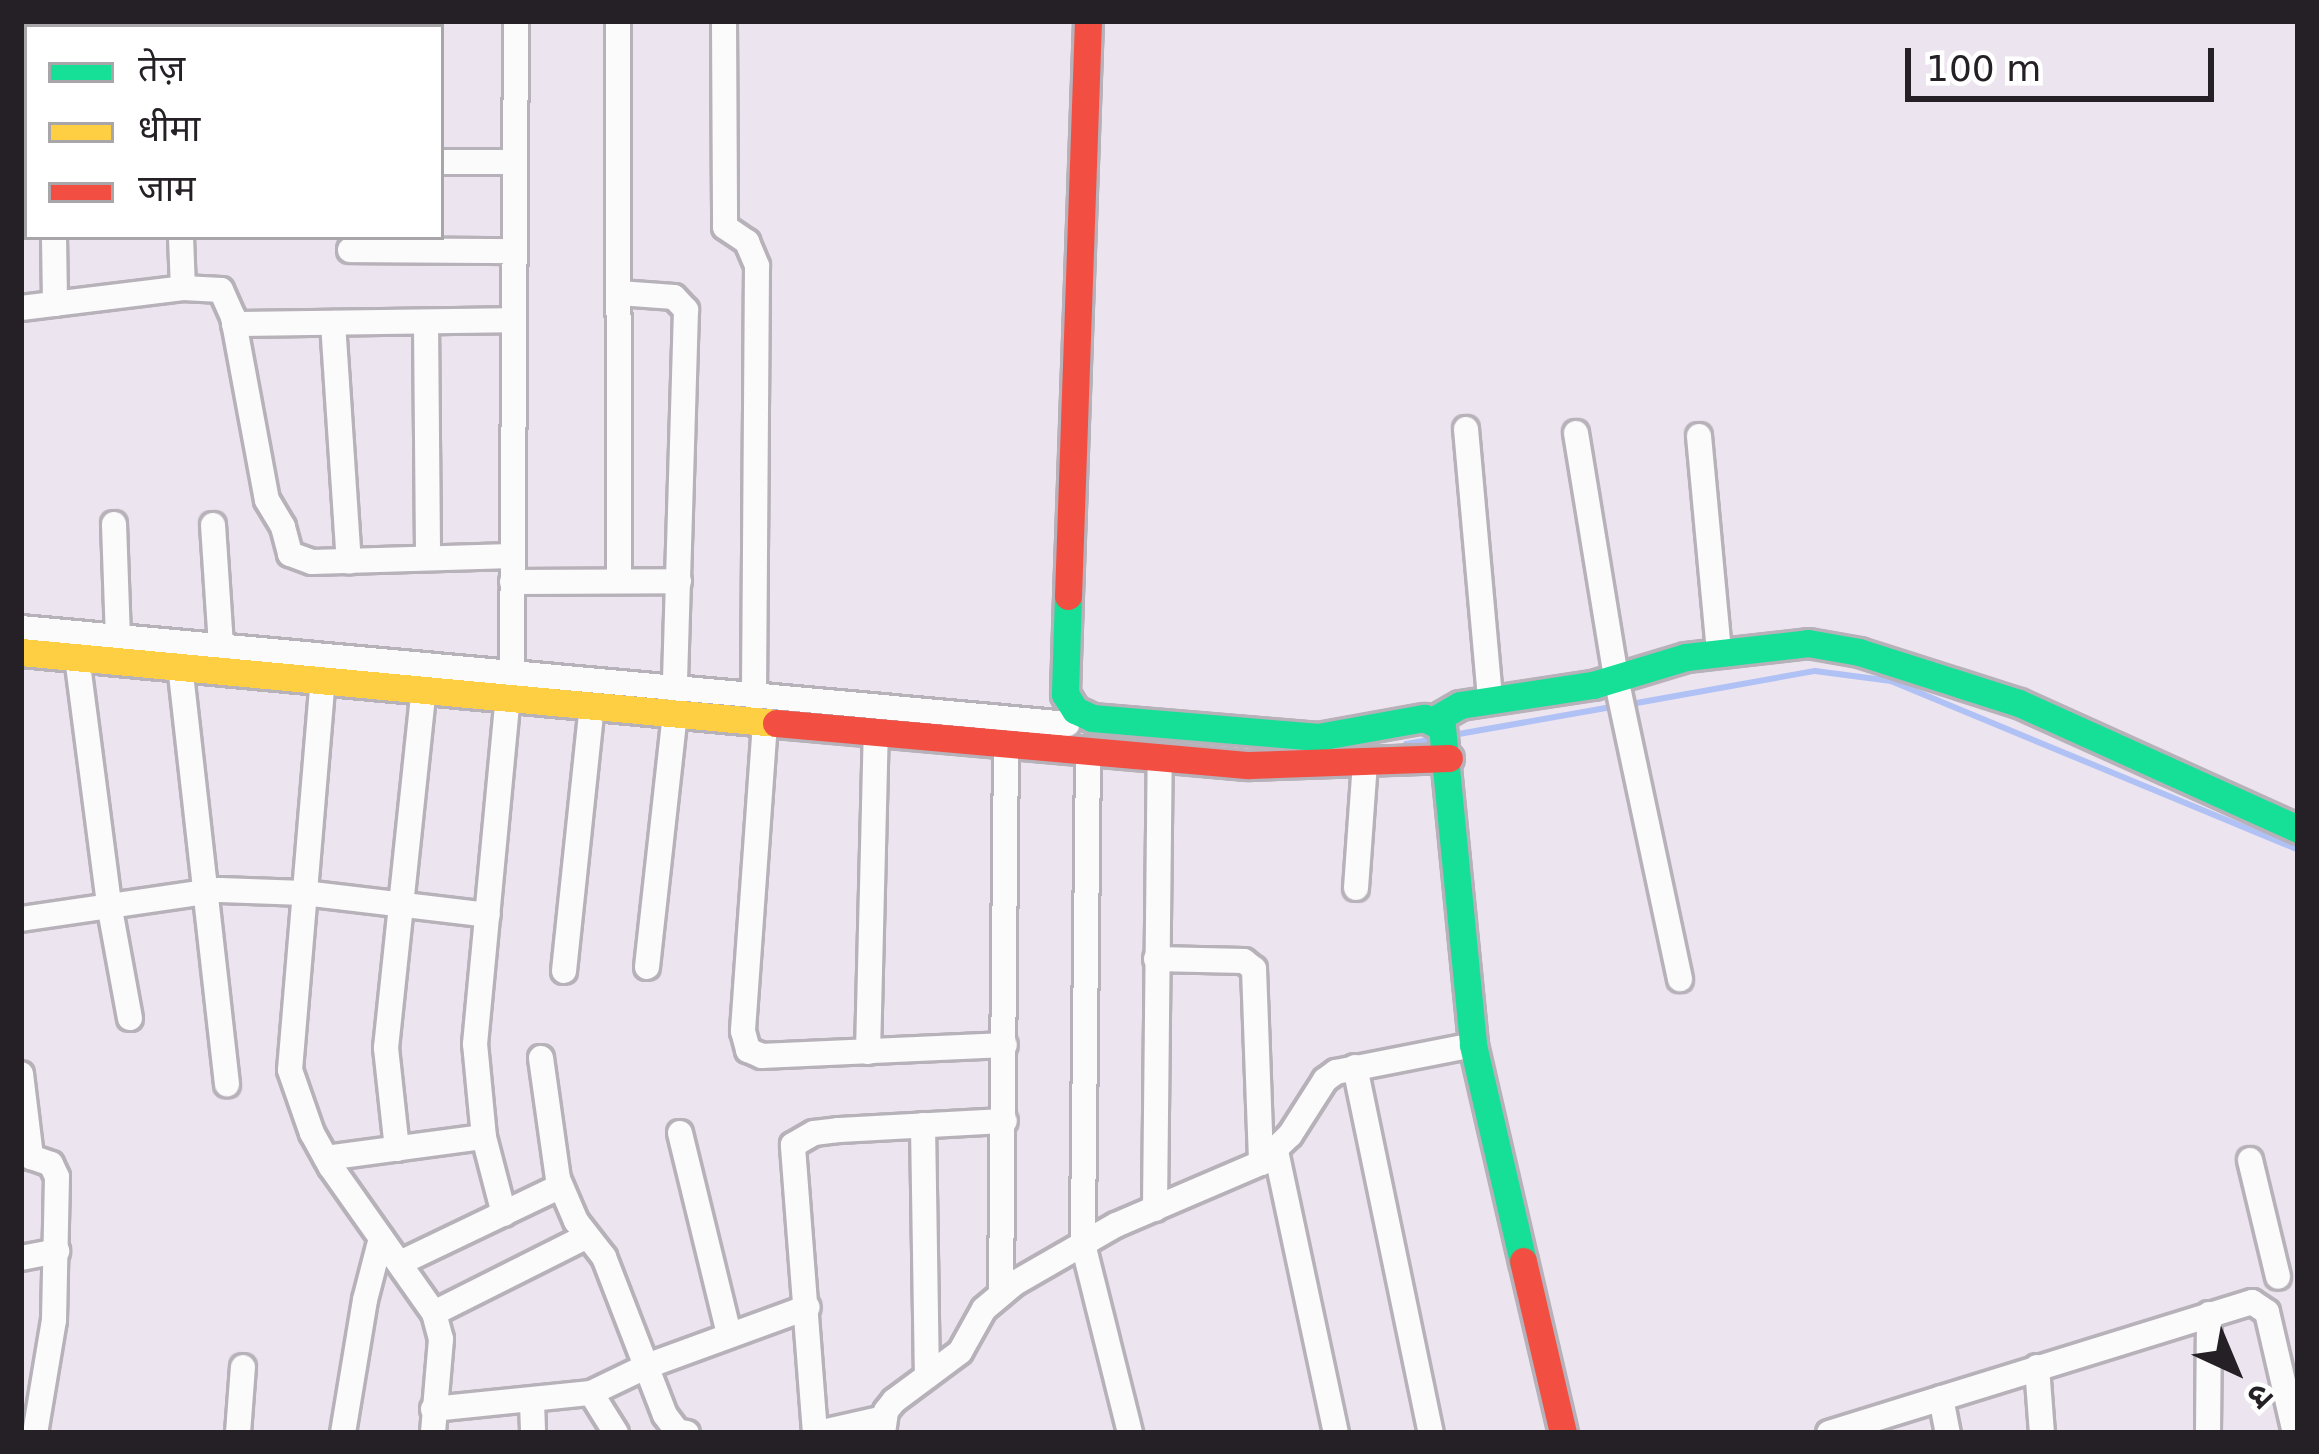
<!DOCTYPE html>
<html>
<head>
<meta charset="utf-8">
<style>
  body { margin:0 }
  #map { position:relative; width:2319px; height:1454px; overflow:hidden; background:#ece4ee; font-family:"DejaVu Sans","Noto Sans Devanagari",sans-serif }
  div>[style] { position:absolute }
  .stream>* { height:6px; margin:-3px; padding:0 3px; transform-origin:3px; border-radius:3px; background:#b0c1f5 }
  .roads { filter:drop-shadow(3px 0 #b7b1b9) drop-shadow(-3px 0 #b7b1b9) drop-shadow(0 3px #b7b1b9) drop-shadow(0 -3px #b7b1b9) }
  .street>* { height:24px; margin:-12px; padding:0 12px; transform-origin:12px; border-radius:12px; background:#fcfbfc }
  .fast>* { height:27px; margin:-13.5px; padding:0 13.5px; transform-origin:13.5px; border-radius:13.5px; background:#16e098 }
  .slow>* { height:27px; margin:-13.5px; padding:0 13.5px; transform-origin:13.5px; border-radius:13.5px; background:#ffcf43 }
  .jam>* { height:27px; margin:-13.5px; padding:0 13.5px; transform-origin:13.5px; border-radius:13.5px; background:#f24e42 }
  span { translate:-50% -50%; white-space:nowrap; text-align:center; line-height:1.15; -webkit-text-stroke:9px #fff; paint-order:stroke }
  .frame { position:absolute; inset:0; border:24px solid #252026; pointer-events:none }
  .legend { position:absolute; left:24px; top:24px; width:420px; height:216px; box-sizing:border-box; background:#fff; border:3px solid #a8a6a8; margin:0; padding:15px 21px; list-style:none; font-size:36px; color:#252026 }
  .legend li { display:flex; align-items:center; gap:24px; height:60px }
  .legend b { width:60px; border:3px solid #a8a6a8 }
  .north { position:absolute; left:2175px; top:1310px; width:120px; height:120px; -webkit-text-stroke:9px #fff; paint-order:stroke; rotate:136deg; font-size:33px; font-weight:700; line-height:48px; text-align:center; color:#252026 }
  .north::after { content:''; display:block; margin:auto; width:42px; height:54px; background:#252026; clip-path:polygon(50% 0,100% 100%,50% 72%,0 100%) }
  .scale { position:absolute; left:1905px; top:48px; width:309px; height:54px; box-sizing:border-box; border:6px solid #252026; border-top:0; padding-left:15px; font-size:36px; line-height:42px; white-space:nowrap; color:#252026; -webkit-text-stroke:9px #fff; paint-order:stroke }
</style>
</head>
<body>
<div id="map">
  <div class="stream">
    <i style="left:1631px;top:704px;width:187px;rotate:-10.2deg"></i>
    <i style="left:1815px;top:671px;width:77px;rotate:7.5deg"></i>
    <i style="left:1891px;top:681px;width:441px;rotate:22.5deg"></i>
    <i style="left:1453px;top:735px;width:168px;rotate:-10deg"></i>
    <i style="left:1406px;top:744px;width:29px;rotate:-10deg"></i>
  </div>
  <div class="roads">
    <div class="street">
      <i style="left:48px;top:21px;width:6px;rotate:90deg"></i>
      <i style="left:174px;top:21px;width:6px;rotate:90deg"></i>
      <i style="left:618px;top:21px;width:560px;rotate:89.9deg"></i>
      <i style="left:724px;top:21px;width:206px;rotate:89.7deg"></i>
      <i style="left:725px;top:227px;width:27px;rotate:34deg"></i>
      <i style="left:747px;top:242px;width:26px;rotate:67deg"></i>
      <i style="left:757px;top:266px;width:431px;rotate:90.4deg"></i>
      <i style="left:21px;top:143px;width:6px"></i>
      <i style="left:441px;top:162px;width:74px"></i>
      <i style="left:54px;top:237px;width:67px;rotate:89.1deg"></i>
      <i style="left:181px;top:237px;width:51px;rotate:87.8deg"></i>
      <i style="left:350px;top:250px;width:163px;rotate:0.4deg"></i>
      <i style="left:619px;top:293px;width:55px;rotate:4.2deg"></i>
      <i style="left:674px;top:297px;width:18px;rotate:47deg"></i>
      <i style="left:686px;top:310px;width:380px;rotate:91.7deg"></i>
      <i style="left:21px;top:308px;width:163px;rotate:-7deg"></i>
      <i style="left:183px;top:288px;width:38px;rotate:3deg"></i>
      <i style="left:221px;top:290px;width:30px;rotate:66deg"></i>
      <i style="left:233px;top:317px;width:186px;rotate:79.5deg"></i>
      <i style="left:267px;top:500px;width:31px;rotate:59deg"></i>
      <i style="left:283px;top:527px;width:28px;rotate:75deg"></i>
      <i style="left:290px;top:554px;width:23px;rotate:20deg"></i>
      <i style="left:312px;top:562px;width:200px;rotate:-1.7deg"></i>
      <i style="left:426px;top:322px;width:236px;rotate:89.5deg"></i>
      <i style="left:333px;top:323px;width:239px;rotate:86.2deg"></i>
      <i style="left:234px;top:324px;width:279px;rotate:-0.8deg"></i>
      <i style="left:1466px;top:429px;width:271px;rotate:84.9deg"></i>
      <i style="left:1576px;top:433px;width:248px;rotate:80.7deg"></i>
      <i style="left:1616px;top:678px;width:308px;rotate:78deg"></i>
      <i style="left:1699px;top:436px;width:215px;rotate:84.7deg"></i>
      <i style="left:114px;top:524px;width:112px;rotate:88deg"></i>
      <i style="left:213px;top:525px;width:120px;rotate:86.2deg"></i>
      <i style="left:512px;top:582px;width:167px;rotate:-0.3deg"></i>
      <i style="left:21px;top:628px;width:1051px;rotate:5.24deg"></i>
      <i style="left:77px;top:657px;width:249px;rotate:82.6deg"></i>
      <i style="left:109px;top:904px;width:116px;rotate:79.6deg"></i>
      <i style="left:180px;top:665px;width:422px;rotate:83.6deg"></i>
      <i style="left:512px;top:675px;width:654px;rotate:-89.65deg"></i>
      <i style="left:323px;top:677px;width:394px;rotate:94.8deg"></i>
      <i style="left:290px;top:1070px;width:67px;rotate:70.8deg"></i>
      <i style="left:312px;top:1133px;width:39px;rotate:61deg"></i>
      <i style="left:331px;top:1167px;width:179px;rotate:54.8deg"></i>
      <i style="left:434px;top:1313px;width:27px;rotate:75deg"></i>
      <i style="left:441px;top:1339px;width:94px;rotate:94.9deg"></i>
      <i style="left:765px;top:723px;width:309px;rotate:94.1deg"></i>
      <i style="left:743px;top:1031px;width:20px;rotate:75deg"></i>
      <i style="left:748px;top:1050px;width:15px;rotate:23deg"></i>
      <i style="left:762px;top:1056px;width:243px;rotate:-2.6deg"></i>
      <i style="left:1088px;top:751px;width:493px;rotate:90.6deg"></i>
      <i style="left:1083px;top:1244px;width:195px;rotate:76deg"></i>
      <i style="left:1356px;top:888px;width:125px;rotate:-85.9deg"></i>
      <i style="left:21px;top:919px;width:201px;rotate:-8.3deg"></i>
      <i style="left:220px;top:890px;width:84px;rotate:2deg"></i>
      <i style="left:304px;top:893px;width:185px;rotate:6.8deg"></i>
      <i style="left:1156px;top:959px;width:88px;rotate:1.3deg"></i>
      <i style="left:1244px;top:961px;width:13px;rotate:39deg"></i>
      <i style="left:1254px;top:969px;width:194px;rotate:87.9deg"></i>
      <i style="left:647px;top:967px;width:254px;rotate:-83.7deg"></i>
      <i style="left:564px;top:971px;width:267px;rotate:-84deg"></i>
      <i style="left:868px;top:1052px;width:318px;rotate:-88.6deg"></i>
      <i style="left:541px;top:1058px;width:122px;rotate:82deg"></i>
      <i style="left:558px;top:1179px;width:46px;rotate:66.8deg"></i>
      <i style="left:576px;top:1221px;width:46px;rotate:52.1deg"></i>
      <i style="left:604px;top:1257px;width:169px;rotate:68.9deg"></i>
      <i style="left:665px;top:1415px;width:20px;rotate:53deg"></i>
      <i style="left:677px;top:1431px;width:10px;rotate:11deg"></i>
      <i style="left:1355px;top:1067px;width:374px;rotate:78.3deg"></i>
      <i style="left:21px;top:1074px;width:84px;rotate:83.1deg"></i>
      <i style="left:31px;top:1157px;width:21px;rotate:19deg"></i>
      <i style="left:51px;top:1164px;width:14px;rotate:65deg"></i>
      <i style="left:57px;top:1177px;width:143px;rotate:91.2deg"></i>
      <i style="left:54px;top:1320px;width:115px;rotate:99.5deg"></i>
      <i style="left:923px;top:1125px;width:251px;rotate:89.1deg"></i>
      <i style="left:680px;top:1133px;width:207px;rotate:76.3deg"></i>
      <i style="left:397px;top:1149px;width:102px;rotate:-96.2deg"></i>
      <i style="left:386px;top:1048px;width:364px;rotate:-84deg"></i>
      <i style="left:1276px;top:1151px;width:288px;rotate:78deg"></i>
      <i style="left:326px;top:1158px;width:159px;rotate:-7.6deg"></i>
      <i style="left:2250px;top:1160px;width:120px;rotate:76.5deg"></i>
      <i style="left:1155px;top:1209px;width:451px;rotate:-89.4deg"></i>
      <i style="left:504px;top:1214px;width:80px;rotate:-104.6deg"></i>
      <i style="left:484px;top:1137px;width:93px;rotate:-95.5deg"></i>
      <i style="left:475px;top:1044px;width:350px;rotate:-84.6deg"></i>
      <i style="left:21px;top:1258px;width:37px;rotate:-11deg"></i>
      <i style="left:400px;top:1263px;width:178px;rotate:-25.6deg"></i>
      <i style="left:1001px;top:1294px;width:549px;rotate:-89.48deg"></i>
      <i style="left:434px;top:1313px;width:171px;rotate:-26.7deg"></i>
      <i style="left:2037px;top:1367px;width:66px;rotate:85.7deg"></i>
      <i style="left:591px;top:1393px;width:47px;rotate:58deg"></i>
      <i style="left:1941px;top:1398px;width:36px;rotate:79deg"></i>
      <i style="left:532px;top:1402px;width:31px;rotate:88deg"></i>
      <i style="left:433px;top:1409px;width:159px;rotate:-5.8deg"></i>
      <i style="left:591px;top:1393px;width:62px;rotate:-25.7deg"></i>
      <i style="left:647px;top:1366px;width:171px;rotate:-20.1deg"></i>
      <i style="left:238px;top:1433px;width:66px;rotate:-85.7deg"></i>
      <i style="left:343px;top:1433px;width:135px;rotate:-80.6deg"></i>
      <i style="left:365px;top:1300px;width:64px;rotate:-75.5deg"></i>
      <i style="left:815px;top:1433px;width:289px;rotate:-94.4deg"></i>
      <i style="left:793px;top:1145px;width:24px;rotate:-30deg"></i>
      <i style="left:814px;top:1133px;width:24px;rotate:-7deg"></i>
      <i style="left:838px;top:1130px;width:167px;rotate:-3.1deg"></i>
      <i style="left:818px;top:1433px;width:68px;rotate:-12.8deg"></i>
      <i style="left:883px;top:1433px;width:22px;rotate:-82deg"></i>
      <i style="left:886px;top:1411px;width:13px;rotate:-51deg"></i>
      <i style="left:894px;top:1401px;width:82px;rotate:-36.6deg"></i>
      <i style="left:960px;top:1352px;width:49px;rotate:-60.8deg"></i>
      <i style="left:984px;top:1309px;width:40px;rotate:-40deg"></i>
      <i style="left:1015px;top:1283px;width:116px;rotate:-29.9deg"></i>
      <i style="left:1116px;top:1225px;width:158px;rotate:-23.2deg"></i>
      <i style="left:1261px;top:1163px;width:40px;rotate:-44deg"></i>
      <i style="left:1290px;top:1135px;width:65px;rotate:-57.5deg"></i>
      <i style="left:1325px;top:1080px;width:14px;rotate:-36deg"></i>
      <i style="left:1336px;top:1072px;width:140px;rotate:-11.1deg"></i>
      <i style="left:1829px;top:1433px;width:443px;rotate:-17.2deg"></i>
      <i style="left:2252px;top:1302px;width:18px;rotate:34deg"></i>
      <i style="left:2267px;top:1312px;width:124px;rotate:77deg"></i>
      <i style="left:2208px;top:1433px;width:119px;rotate:-89.5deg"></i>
    </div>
    <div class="fast">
      <i style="left:1068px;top:596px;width:98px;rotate:91.8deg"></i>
      <i style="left:1065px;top:694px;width:19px;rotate:58deg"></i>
      <i style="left:1075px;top:710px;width:19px;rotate:25deg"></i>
      <i style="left:1092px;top:718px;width:227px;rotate:4.8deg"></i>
      <i style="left:1318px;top:737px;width:108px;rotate:-10.2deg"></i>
      <i style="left:1424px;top:718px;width:20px;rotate:27deg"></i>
      <i style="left:1442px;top:727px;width:320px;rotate:84.4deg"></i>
      <i style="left:1473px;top:1045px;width:222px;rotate:77deg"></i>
      <i style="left:1434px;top:720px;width:30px;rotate:-30deg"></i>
      <i style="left:1460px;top:705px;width:134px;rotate:-8.6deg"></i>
      <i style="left:1593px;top:685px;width:97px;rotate:-16.8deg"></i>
      <i style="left:1686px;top:657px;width:123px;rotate:-6.5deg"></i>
      <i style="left:1808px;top:643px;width:52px;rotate:10deg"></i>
      <i style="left:1859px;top:652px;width:168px;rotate:17.7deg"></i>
      <i style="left:2019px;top:703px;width:306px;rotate:24.3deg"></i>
    </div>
    <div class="slow">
      <i style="left:21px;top:652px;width:758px;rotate:5.37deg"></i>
    </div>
    <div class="jam">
      <i style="left:1068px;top:596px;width:575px;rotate:-88.01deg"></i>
      <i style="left:776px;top:723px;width:475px;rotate:5.1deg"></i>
      <i style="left:1249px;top:765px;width:200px;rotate:-2deg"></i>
      <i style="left:1523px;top:1261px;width:177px;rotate:76.9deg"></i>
    </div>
  </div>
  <div class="frame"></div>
  <ul class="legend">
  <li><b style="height:15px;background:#16e098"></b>तेज़</li>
  <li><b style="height:15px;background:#ffcf43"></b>धीमा</li>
  <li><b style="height:15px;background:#f24e42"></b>जाम</li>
  </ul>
  <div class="north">उ</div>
  <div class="scale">100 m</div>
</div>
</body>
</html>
